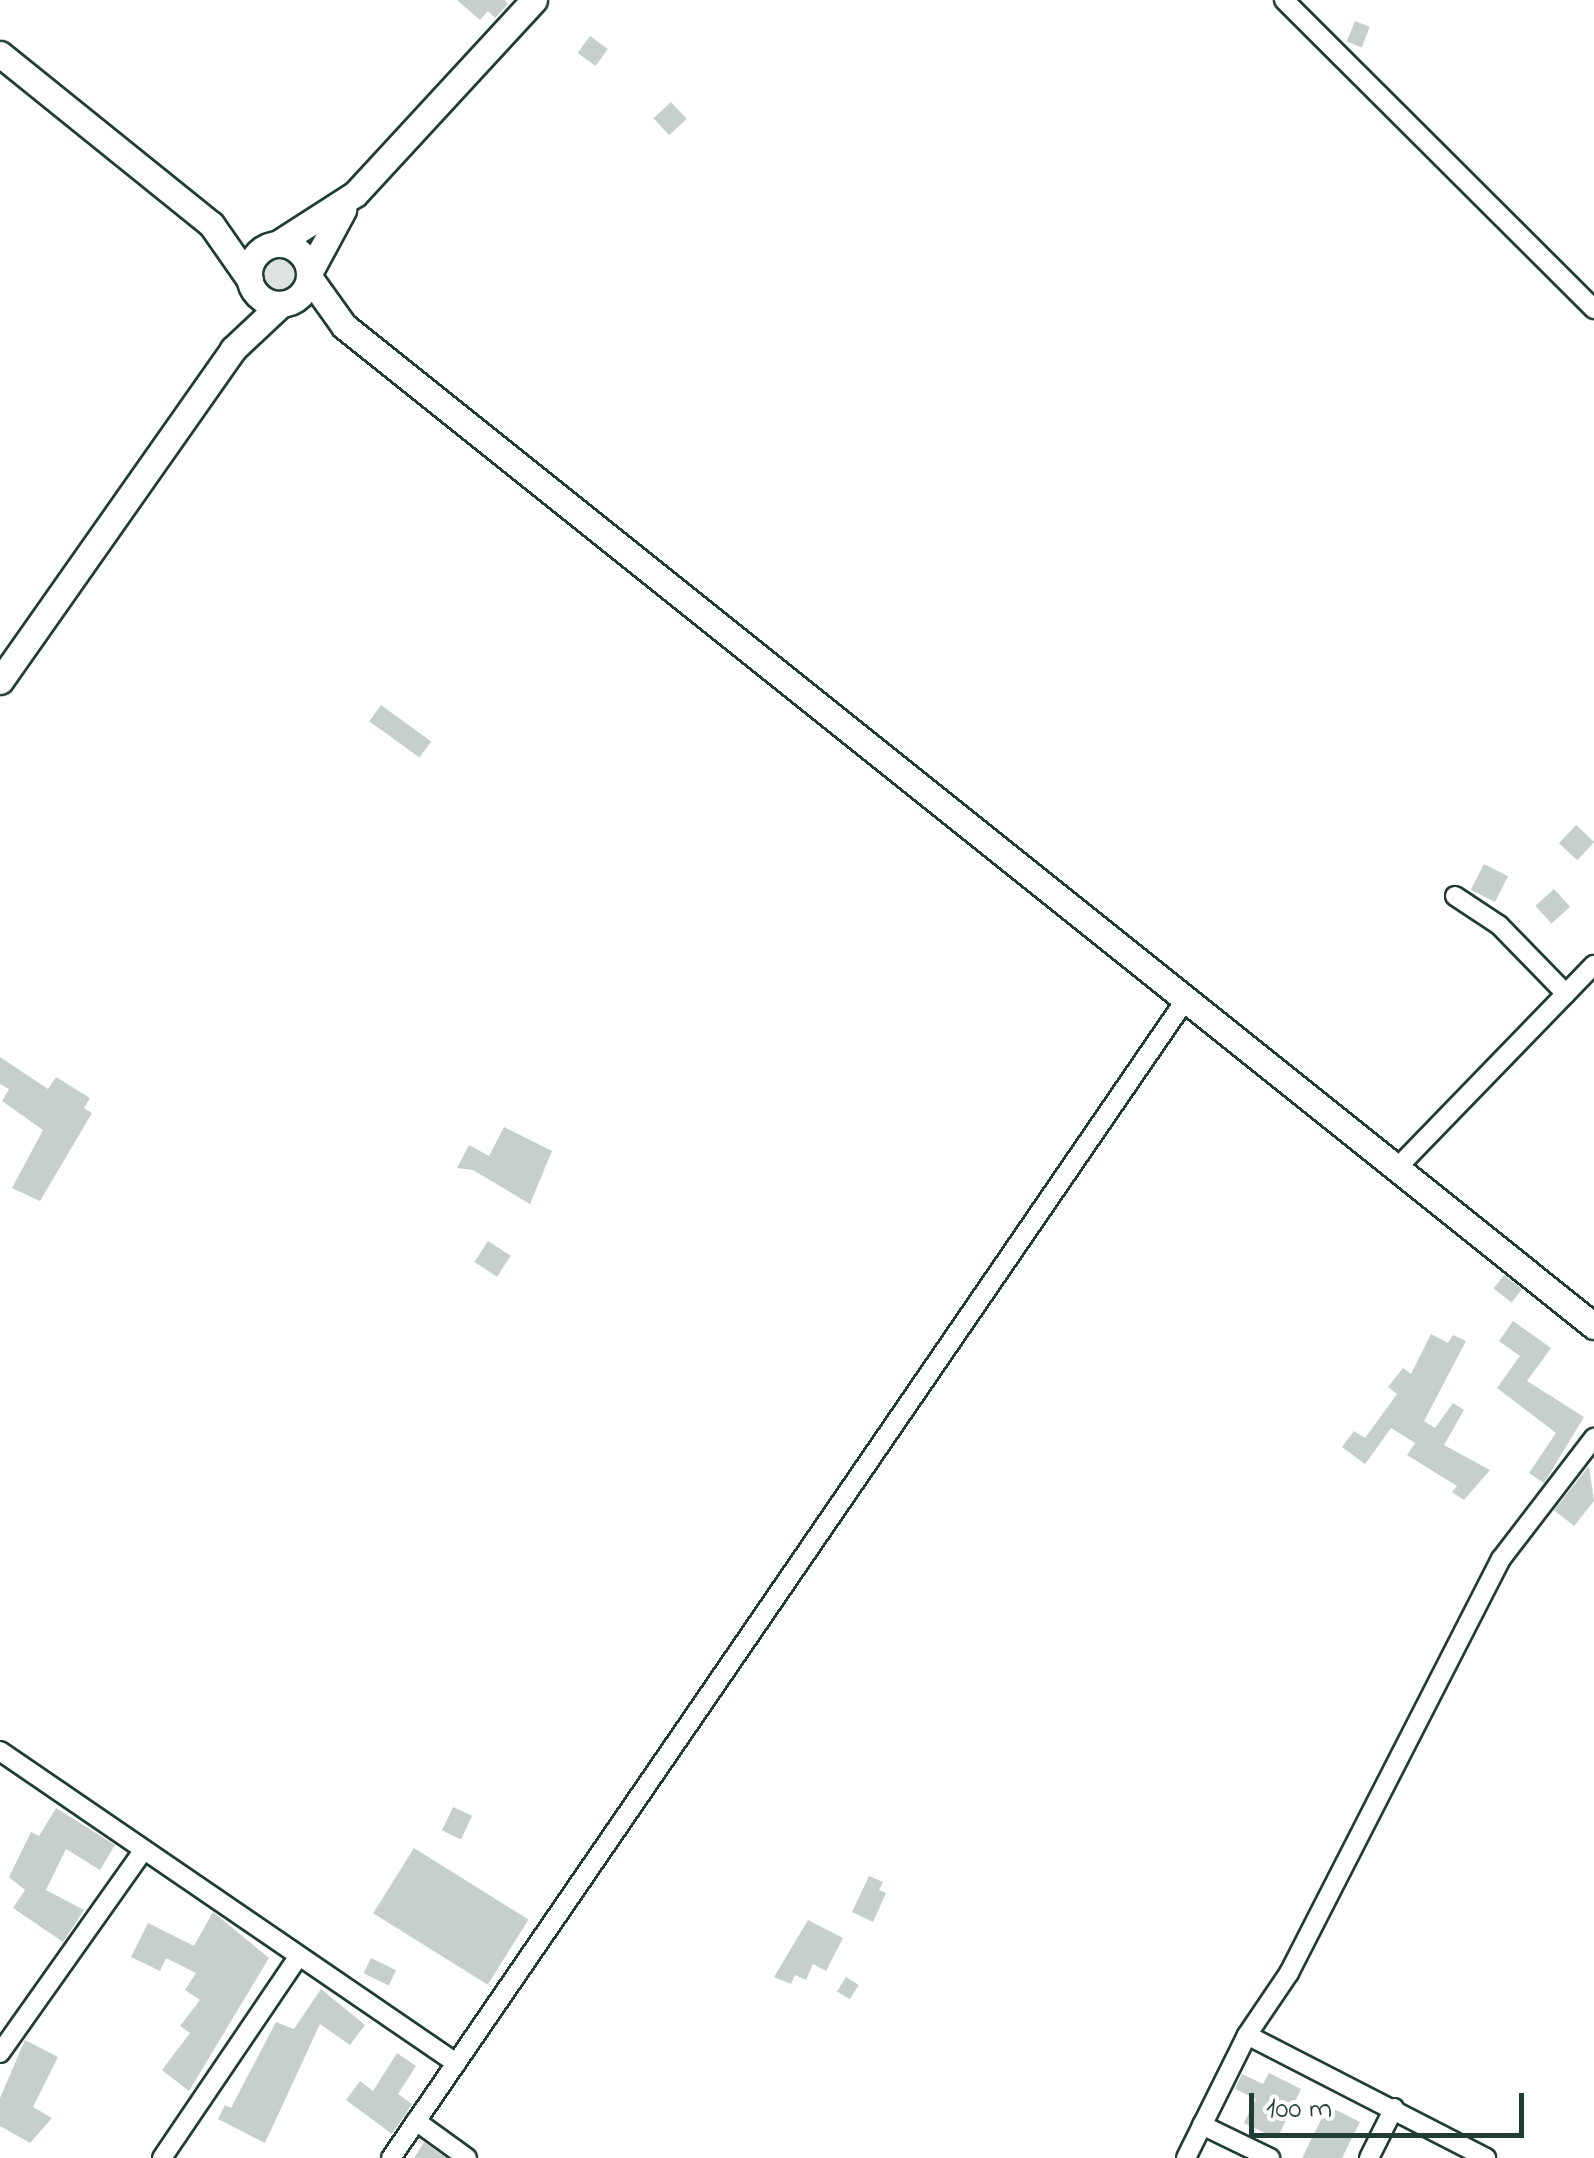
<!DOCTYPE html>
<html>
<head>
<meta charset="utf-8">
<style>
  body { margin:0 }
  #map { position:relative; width:1594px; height:2158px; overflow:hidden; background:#fff; font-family:"Indie Flower",sans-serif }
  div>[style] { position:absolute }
  .green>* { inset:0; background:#dee3e2 }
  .round { border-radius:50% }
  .building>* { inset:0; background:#c7cfcc; transform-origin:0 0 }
  .roads { filter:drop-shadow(2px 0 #1f3d34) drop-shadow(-2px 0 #1f3d34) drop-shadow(0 2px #1f3d34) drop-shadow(0 -2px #1f3d34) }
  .street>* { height:18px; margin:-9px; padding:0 9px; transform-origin:9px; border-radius:9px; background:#fff }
  .secondary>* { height:25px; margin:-12.5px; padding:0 12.5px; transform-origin:12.5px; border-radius:12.5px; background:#fff }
  .secondary>.ring { margin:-12.5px; padding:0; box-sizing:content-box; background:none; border:25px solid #fff; border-radius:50% }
  span { translate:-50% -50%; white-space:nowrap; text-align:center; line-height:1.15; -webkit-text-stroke:8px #fff; paint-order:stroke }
  .scale { position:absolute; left:1249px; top:2093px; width:275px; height:45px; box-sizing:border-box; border:5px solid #1f3d34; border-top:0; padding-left:12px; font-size:30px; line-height:35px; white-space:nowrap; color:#1f3d34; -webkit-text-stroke:8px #fff; paint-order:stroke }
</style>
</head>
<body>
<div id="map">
  <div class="green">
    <i class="round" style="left:258px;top:253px;width:44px;height:44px"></i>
  </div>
  <div class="building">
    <i style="clip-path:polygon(457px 0,505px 0,508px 4px,495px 18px,488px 11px,480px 20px)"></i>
    <i style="left:1355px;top:21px;width:16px;height:22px;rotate:22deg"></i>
    <i style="left:590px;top:36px;width:22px;height:21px;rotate:36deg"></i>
    <i style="left:671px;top:102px;width:23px;height:24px;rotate:47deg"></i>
    <i style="left:381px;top:705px;width:62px;height:20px;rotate:36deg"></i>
    <i style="left:1576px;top:825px;width:25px;height:25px;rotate:43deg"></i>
    <i style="left:1484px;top:864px;width:27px;height:29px;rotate:27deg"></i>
    <i style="left:1554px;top:889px;width:24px;height:25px;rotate:48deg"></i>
    <i style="clip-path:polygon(0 1057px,48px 1089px,56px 1077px,90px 1098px,84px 1108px,92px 1113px,40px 1201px,12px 1188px,43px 1130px,2px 1101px,9px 1089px,0 1084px)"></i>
    <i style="clip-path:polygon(504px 1127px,552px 1151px,530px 1204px,473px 1170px,457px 1168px,469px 1145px,489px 1156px)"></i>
    <i style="left:488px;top:1241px;width:27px;height:25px;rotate:33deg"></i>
    <i style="left:1504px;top:1275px;width:23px;height:17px;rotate:38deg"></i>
    <i style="clip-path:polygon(1513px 1321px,1551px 1348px,1527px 1381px,1584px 1417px,1544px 1483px,1529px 1473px,1556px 1433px,1497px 1388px,1520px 1356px,1499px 1341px)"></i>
    <i style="clip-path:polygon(1431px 1334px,1448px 1343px,1453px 1335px,1466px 1341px,1424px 1421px,1435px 1428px,1453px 1403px,1464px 1410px,1444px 1445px,1490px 1470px,1464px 1500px,1452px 1492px,1457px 1486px,1407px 1455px,1415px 1443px,1391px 1428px,1365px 1464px,1342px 1447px,1354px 1431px,1365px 1438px,1397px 1394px,1388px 1387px,1403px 1368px,1411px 1374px)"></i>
    <i style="clip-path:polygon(1589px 1466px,1594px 1501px,1574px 1526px,1554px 1510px)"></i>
    <i style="left:453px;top:1807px;width:21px;height:26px;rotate:25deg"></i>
    <i style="clip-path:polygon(56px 1808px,115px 1845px,100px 1870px,66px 1849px,46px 1890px,84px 1910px,63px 1942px,13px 1908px,25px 1890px,9px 1877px,31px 1832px,39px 1836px)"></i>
    <i style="left:414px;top:1848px;width:135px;height:77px;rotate:32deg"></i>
    <i style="clip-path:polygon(869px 1876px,883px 1882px,879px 1890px,886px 1893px,873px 1922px,852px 1912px)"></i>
    <i style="clip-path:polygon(213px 1912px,269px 1958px,189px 2091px,162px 2070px,190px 2033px,180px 2026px,200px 2000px,185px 1990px,196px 1973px,166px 1958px,160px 1971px,131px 1957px,148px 1923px,194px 1946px)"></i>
    <i style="clip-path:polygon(808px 1920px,843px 1938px,826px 1971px,813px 1964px,806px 1980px,795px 1975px,791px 1984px,774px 1977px)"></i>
    <i style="left:371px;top:1958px;width:28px;height:17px;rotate:26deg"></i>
    <i style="left:846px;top:1977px;width:15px;height:17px;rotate:32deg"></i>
    <i style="clip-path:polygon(321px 1989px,365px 2025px,350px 2045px,320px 2024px,265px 2143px,218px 2119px,225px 2105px,231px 2108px,276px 2022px,294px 2029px)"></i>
    <i style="clip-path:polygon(25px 2040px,58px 2057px,33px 2107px,52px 2118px,30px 2143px,0 2126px,0 2098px)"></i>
    <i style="clip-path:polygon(397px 2053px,416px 2066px,398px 2094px,412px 2104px,392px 2134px,346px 2100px,360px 2081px,373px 2091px)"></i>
    <i style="clip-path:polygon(1269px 2073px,1301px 2089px,1277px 2139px,1244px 2123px,1256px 2099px,1235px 2089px,1242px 2074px,1263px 2084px)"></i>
    <i style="clip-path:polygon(1328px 2106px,1360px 2122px,1342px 2158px,1302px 2158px)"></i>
    <i style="clip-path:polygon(424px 2142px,446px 2158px,414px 2158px)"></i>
  </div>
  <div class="roads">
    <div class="street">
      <i style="left:1284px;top:0;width:438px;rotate:44.9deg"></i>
      <i style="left:1455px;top:896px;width:53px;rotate:33.4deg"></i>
      <i style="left:1499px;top:925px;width:96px;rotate:45.8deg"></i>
      <i style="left:1397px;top:1168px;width:283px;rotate:-45.9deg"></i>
      <i style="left:0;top:1751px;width:553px;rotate:34.38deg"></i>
      <i style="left:1247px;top:2035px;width:75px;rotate:-55.9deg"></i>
      <i style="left:1289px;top:1973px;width:465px;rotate:-62.9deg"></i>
      <i style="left:1501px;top:1559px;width:153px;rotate:-52.5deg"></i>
      <i style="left:0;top:2053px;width:247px;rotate:-54.7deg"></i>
      <i style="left:416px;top:2121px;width:63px;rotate:36deg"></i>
      <i style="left:1202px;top:2125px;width:76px;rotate:25.9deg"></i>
      <i style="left:162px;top:2158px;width:244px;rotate:-55.9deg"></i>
      <i style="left:391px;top:2158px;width:1405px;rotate:-55.55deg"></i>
      <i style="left:1186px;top:2158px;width:137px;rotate:-63.6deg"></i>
      <i style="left:1247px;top:2035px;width:269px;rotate:27.2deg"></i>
      <i style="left:1369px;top:2158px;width:56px;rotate:-63.4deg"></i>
    </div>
    <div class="secondary">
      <i style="left:0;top:54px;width:271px;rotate:38.9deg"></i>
      <i style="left:211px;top:224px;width:68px;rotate:55.1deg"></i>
      <i style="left:277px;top:244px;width:93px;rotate:-32.7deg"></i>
      <i style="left:355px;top:194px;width:264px;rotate:-47.3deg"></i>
      <i class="ring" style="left:249px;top:244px;width:35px;height:35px"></i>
      <i style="left:309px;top:273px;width:72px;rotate:-61.6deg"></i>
      <i style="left:309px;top:277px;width:60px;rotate:54.5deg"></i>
      <i style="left:344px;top:326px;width:1601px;rotate:38.66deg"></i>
      <i style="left:0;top:681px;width:406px;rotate:-54.9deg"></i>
      <i style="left:233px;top:349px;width:66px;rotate:-43.2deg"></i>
    </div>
  </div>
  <div class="scale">100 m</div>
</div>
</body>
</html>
